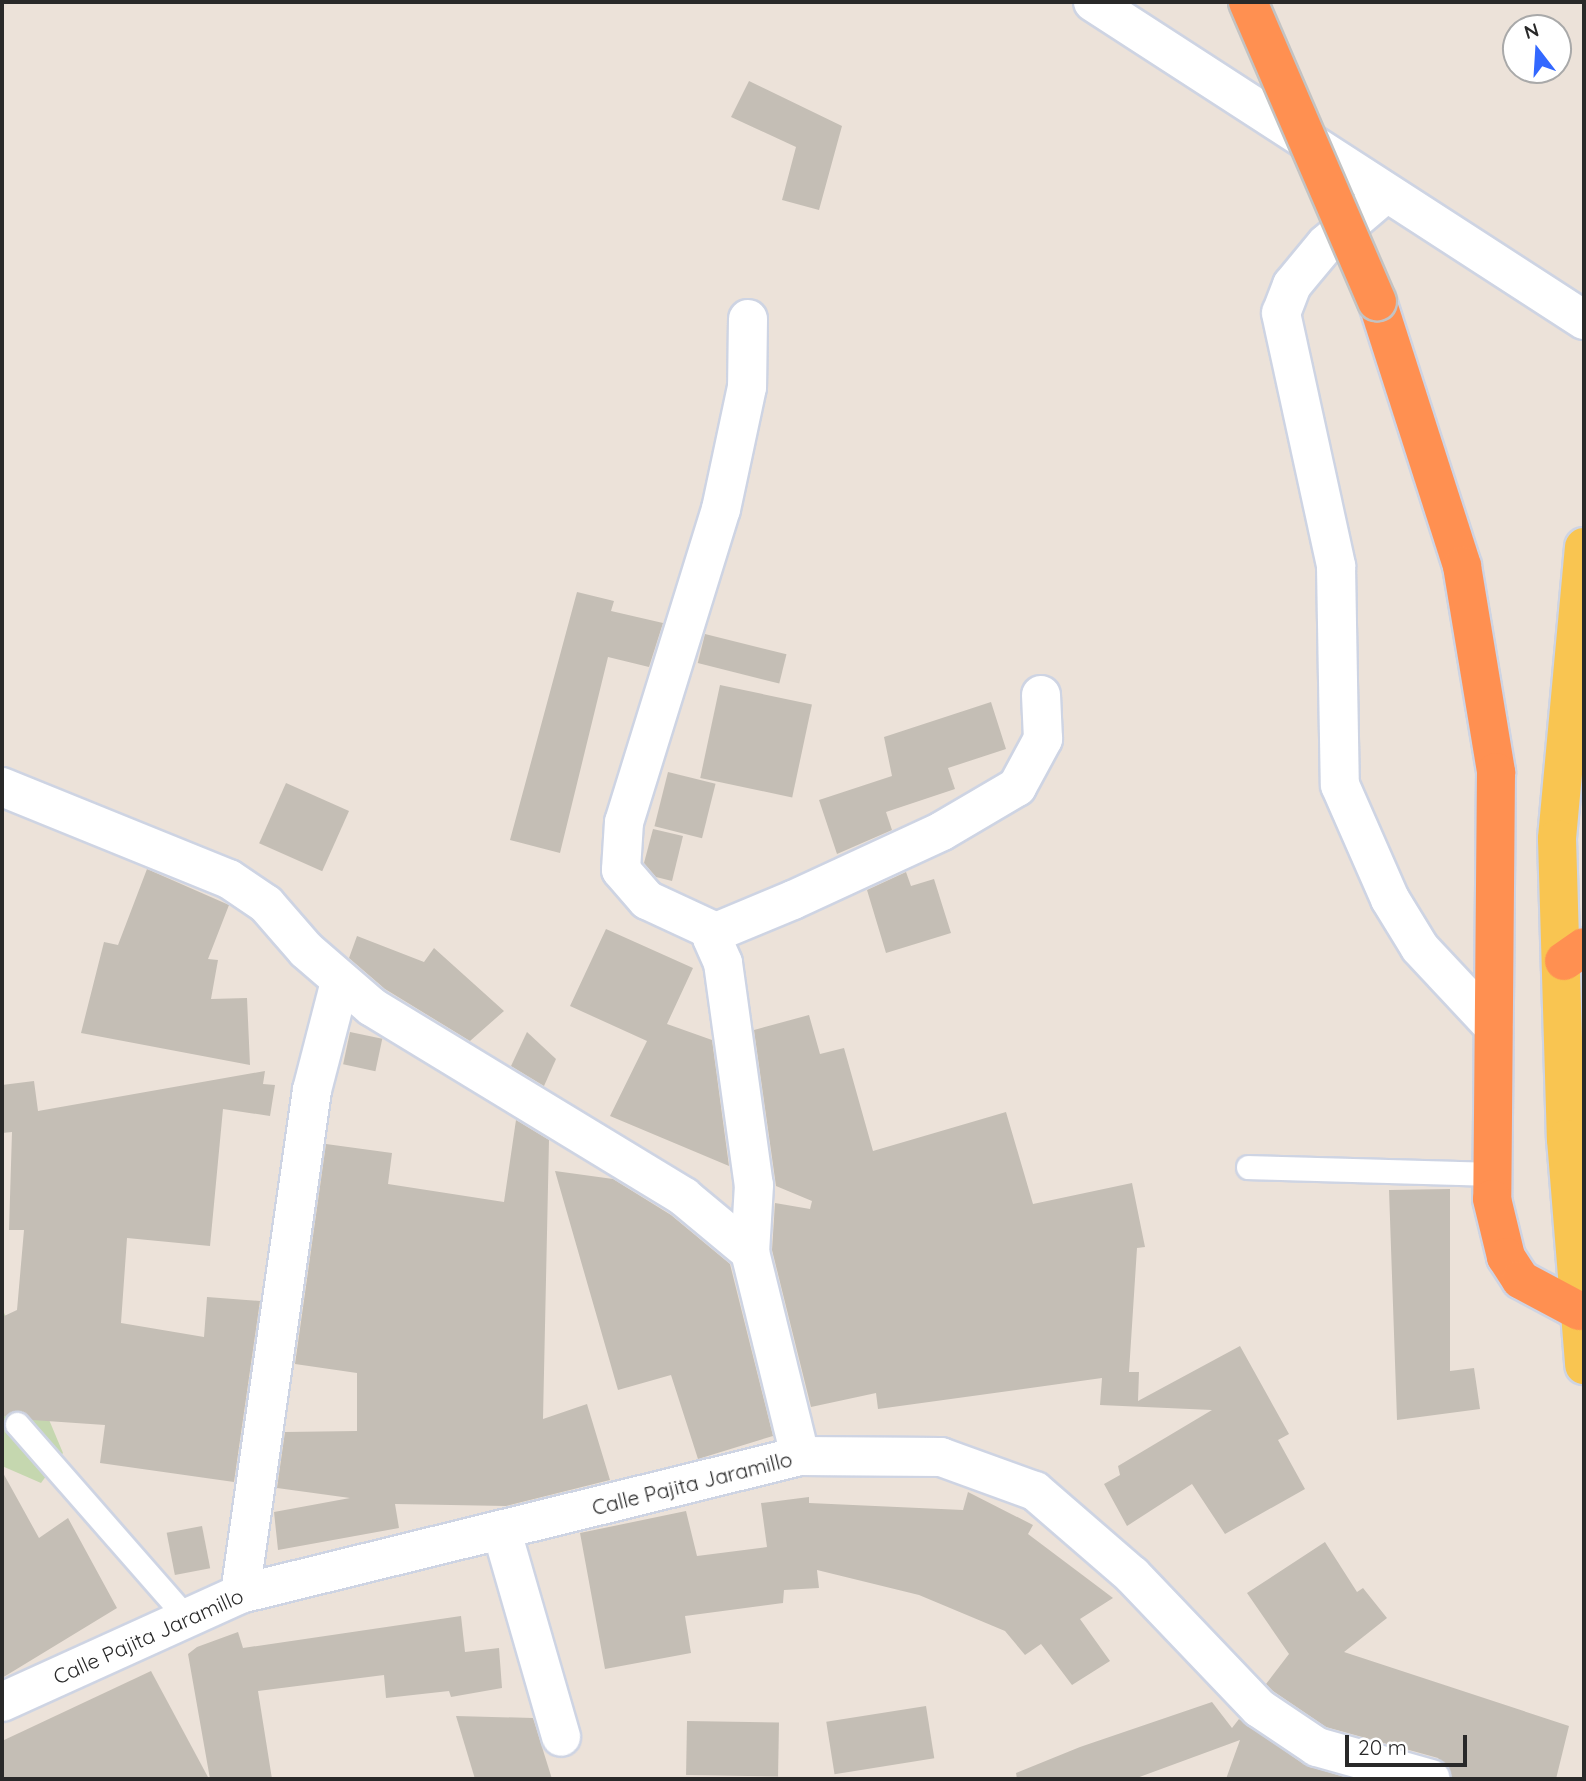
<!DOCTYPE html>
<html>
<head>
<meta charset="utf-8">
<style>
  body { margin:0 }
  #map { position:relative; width:1586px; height:1781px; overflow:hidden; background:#ece2d9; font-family:Quicksand,sans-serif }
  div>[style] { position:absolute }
  .cemetery>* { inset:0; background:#c5d7af }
  .building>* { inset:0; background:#c4beb5; transform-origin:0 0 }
  .roads { filter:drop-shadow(2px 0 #ced4e3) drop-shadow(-2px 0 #ced4e3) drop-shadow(0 2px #ced4e3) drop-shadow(0 -2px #ced4e3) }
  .lane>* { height:23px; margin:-11.5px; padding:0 11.5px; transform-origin:11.5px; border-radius:11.5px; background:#fff }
  .street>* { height:38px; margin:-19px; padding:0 19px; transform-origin:19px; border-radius:19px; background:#fff }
  .primary>* { height:38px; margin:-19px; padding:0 19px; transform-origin:19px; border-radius:19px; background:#f9c551 }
  .highway>* { height:38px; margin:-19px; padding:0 19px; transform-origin:19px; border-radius:19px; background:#ff9051 }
  .bridges { filter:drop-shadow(2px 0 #c3c3c3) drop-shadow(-2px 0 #c3c3c3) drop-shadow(0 2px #c3c3c3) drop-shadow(0 -2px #c3c3c3) }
  .highway-bridge>* { height:38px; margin:-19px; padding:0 19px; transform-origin:19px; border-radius:19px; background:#ff9051 }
  span { translate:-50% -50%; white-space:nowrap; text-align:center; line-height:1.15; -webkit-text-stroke:5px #fff; paint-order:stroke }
  .street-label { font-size:21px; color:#292929 }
  .frame { position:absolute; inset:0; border:4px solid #292929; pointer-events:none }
  .north { position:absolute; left:1502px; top:14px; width:70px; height:70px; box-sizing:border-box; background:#fff; border:2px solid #a9a9a9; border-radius:50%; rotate:343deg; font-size:19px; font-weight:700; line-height:28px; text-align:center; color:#292929 }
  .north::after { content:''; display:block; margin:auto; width:24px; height:32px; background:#3368ff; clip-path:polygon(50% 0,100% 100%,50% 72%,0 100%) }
  .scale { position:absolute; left:1345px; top:1735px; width:122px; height:32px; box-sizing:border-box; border:4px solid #292929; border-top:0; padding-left:9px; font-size:21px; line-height:24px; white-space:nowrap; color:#292929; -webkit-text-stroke:5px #fff; paint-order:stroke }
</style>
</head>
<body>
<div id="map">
  <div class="cemetery">
    <i style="clip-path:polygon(2px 1308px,63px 1453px,41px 1483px,2px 1466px)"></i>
  </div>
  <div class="building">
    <i style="clip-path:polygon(749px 81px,842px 126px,819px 210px,782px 200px,796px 147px,731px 117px)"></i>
    <i style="clip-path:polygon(577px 592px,614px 601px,611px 611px,663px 623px,649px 667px,608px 657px,560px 853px,510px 840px)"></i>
    <i style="left:705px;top:634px;width:84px;height:30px;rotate:14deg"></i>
    <i style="left:720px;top:685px;width:94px;height:95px;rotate:12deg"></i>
    <i style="clip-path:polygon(991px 702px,1006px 749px,948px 768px,955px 789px,886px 812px,892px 830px,837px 854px,819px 800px,892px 776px,884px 737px)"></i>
    <i style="left:668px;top:772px;width:49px;height:56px;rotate:14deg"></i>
    <i style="left:286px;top:783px;width:69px;height:66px;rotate:24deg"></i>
    <i style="clip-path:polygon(653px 829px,683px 836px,672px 881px,656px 877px,644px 863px)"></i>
    <i style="clip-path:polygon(147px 869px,229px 905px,208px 959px,218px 960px,211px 999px,247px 998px,250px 1065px,81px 1033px,104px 942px,118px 945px)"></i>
    <i style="clip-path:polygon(906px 872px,911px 886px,934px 879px,951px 933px,886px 953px,867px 890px)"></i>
    <i style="clip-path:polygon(606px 929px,693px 968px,667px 1024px,712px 1040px,729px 1166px,610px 1116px,647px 1041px,570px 1006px)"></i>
    <i style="clip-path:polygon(357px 936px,424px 962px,434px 948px,504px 1011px,470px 1041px,385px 989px,349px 958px)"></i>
    <i style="clip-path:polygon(809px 1015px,820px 1054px,844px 1048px,873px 1151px,1006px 1112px,1033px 1204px,1132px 1183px,1145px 1247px,1137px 1248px,1129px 1372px,1139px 1372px,1138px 1401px,1240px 1346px,1289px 1434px,1278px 1440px,1305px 1489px,1225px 1534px,1192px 1484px,1127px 1526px,1104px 1484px,1120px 1475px,1118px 1466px,1212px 1410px,1100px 1405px,1102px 1378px,878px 1409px,876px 1393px,811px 1407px,772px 1250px,775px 1203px,810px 1209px,812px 1201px,776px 1186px,754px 1030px)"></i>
    <i style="left:350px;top:1032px;width:33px;height:33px;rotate:12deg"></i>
    <i style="clip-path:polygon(527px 1032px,556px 1059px,544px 1086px,511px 1066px)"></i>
    <i style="clip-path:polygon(265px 1071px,263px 1084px,275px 1085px,270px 1116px,223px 1109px,210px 1246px,127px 1238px,121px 1323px,204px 1337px,207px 1297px,260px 1301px,234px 1482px,100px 1463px,105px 1425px,32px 1420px,21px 1411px,2px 1417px,2px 1317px,17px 1310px,24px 1230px,9px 1230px,12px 1132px,2px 1133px,2px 1085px,34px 1081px,38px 1111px)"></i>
    <i style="clip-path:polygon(516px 1120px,549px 1140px,543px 1419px,587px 1404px,610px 1480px,506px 1506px,395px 1504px,399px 1528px,278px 1550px,274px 1512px,350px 1498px,277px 1488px,285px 1432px,357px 1431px,357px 1373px,295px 1364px,326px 1144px,392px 1153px,388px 1184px,504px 1202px)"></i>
    <i style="clip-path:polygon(555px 1171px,613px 1179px,671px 1215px,730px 1264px,773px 1436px,698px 1459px,671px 1375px,618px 1390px)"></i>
    <i style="clip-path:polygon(1450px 1189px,1450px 1371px,1474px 1368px,1480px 1409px,1397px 1420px,1389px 1190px)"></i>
    <i style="clip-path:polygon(2px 1471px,39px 1538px,68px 1518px,117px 1608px,2px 1678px)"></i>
    <i style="clip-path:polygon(968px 1492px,1033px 1525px,1028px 1534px,1113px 1598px,1080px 1619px,1110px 1661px,1072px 1685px,1041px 1644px,1025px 1655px,1005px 1631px,919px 1595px,817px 1570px,819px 1588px,784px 1590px,783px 1603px,685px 1616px,691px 1653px,605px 1669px,580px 1533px,686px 1511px,697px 1556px,767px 1547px,761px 1503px,809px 1497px,809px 1503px,963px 1510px)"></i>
    <i style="left:202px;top:1526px;width:43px;height:36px;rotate:79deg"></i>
    <i style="clip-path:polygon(1325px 1542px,1357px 1592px,1363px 1588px,1387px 1618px,1344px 1652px,1569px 1726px,1556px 1779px,1453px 1779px,1438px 1758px,1326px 1727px,1273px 1691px,1266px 1684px,1289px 1654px,1247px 1593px)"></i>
    <i style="clip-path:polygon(461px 1616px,465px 1652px,499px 1648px,502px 1688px,451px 1697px,449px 1691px,386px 1698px,384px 1675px,258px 1691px,272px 1779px,210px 1779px,188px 1654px,197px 1647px,238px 1632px,243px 1648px)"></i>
    <i style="clip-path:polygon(151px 1671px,209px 1779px,2px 1779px,2px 1741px)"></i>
    <i style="clip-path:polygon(1212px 1702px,1232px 1728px,1239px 1719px,1305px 1765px,1351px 1779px,1226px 1779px,1240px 1740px,1134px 1779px,1017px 1779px,1016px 1773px,1080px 1747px)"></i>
    <i style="left:926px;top:1706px;width:53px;height:101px;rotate:81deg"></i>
    <i style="clip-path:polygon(456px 1716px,533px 1718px,552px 1779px,475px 1779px)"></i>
    <i style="left:687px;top:1721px;width:92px;height:54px;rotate:1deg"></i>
  </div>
  <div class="roads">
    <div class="lane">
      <i style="left:1248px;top:1167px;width:244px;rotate:1.6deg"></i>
      <i style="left:17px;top:1424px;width:255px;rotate:48.8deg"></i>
    </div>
    <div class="street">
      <i style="left:1093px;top:2px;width:585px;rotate:32.93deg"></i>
      <i style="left:1386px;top:193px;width:79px;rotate:139.6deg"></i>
      <i style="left:1326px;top:244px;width:53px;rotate:129.7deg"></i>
      <i style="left:1292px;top:285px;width:30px;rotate:111deg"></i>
      <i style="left:1281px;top:313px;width:259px;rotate:77.7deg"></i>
      <i style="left:1336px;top:566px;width:219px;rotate:89deg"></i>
      <i style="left:1340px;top:785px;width:124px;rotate:66.3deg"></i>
      <i style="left:1390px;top:899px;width:57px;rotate:58.5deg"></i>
      <i style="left:1420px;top:948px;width:107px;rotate:46.9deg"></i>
      <i style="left:748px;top:319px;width:68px;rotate:90.8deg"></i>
      <i style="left:747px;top:387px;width:125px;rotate:102deg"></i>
      <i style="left:721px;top:509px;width:328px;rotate:107.2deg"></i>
      <i style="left:624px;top:822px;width:48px;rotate:93.6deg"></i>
      <i style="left:621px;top:870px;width:40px;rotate:49deg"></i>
      <i style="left:647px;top:900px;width:76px;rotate:24.9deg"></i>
      <i style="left:716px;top:932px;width:83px;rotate:-22.6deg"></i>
      <i style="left:793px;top:900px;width:164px;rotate:-24.8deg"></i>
      <i style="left:942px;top:831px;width:87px;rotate:-30.4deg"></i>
      <i style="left:1017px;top:787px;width:55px;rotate:-61.6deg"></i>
      <i style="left:1043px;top:739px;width:44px;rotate:-92.6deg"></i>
      <i style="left:2px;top:787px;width:245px;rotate:22.1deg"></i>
      <i style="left:229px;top:879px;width:45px;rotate:34deg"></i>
      <i style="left:266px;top:904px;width:61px;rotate:49deg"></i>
      <i style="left:306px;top:950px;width:87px;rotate:40.8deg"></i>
      <i style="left:372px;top:1007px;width:365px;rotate:31.3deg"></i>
      <i style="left:684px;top:1197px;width:86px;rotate:39.8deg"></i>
      <i style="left:716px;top:932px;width:7px;rotate:124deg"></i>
      <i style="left:712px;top:938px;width:27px;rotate:66deg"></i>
      <i style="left:723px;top:963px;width:224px;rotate:82.1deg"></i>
      <i style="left:754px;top:1185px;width:67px;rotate:93.4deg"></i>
      <i style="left:750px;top:1252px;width:210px;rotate:76.2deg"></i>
      <i style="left:502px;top:1532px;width:213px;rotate:73.9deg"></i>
      <i style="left:240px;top:1594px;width:509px;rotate:-81.87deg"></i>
      <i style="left:312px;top:1090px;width:112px;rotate:-75.5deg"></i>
      <i style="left:2px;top:1702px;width:261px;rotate:-24.4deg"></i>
      <i style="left:240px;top:1594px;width:577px;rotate:-13.84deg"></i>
      <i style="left:800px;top:1456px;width:141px;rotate:0.4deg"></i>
      <i style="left:941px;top:1457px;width:100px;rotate:19.9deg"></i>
      <i style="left:1035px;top:1491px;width:128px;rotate:40.9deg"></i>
      <i style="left:1132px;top:1575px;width:184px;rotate:46.3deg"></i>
      <i style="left:1259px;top:1708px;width:70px;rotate:33.9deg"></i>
      <i style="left:1317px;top:1747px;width:118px;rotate:15.7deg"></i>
    </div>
    <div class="primary">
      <i style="left:1584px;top:547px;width:293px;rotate:95.3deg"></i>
      <i style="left:1557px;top:839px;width:300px;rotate:88.3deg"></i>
      <i style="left:1566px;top:1139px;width:227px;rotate:85.4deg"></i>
    </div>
    <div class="highway">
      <i style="left:1377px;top:301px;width:278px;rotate:72.2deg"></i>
      <i style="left:1462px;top:566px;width:209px;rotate:80.6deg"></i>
      <i style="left:1496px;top:772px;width:427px;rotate:90.5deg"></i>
      <i style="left:1492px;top:1199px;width:60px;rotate:76.4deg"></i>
      <i style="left:1506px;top:1257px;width:27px;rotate:57deg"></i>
      <i style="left:1521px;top:1280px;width:66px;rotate:28.1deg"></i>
      <i style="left:1564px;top:961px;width:24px;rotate:-35deg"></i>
    </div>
  </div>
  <div class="bridges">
    <div class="highway-bridge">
      <i style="left:1248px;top:2px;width:326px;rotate:66.7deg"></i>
    </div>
  </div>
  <div class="street-label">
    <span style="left:692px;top:1483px;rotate:-14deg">Calle Pajita Jaramillo</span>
    <span style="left:148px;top:1636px;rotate:-24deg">Calle Pajita Jaramillo</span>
  </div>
  <div class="frame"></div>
  <div class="north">N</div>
  <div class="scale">20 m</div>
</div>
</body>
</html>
